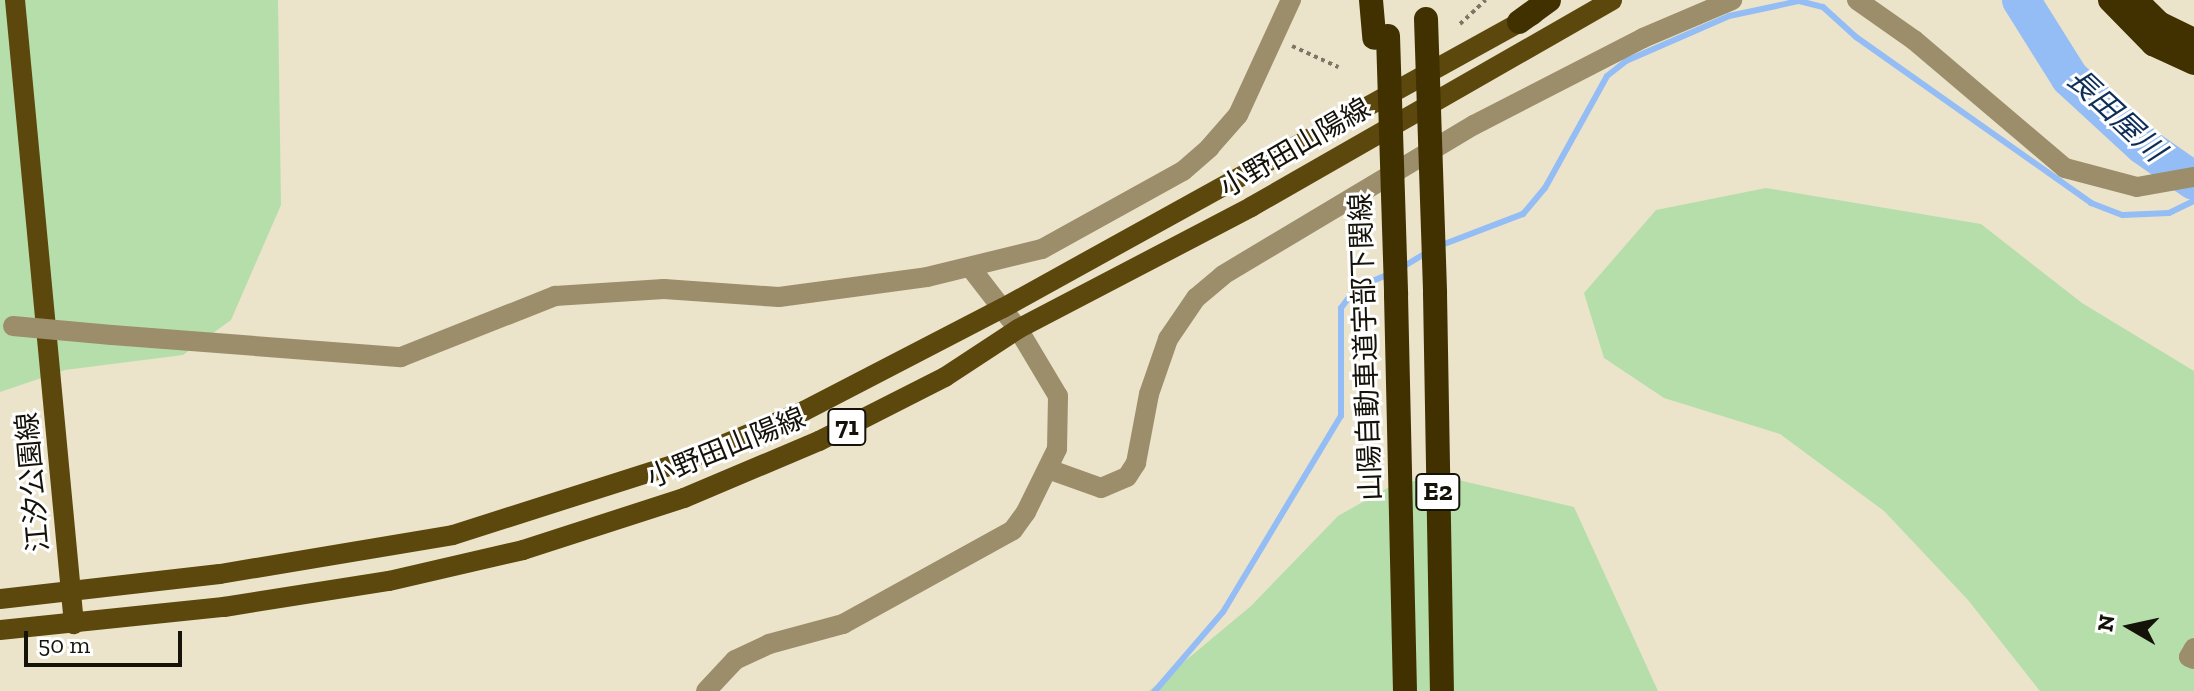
<!DOCTYPE html>
<html>
<head>
<meta charset="utf-8">
<style>
  body { margin:0 }
  #map { position:relative; width:2194px; height:691px; overflow:hidden; background:#ebe4cb; font-family:"Zilla Slab","Noto Sans JP",serif }
  div>[style] { position:absolute }
  .green>* { inset:0; background:#b6deaa }
  .stream>* { height:6px; margin:-3px; padding:0 3px; transform-origin:3px; border-radius:3px; background:#95bdf5 }
  .river>* { height:38px; margin:-19px; padding:0 19px; transform-origin:19px; border-radius:19px; background:#95bdf5 }
  .path>* { height:4px; margin-top:-2px; transform-origin:0; background:repeating-linear-gradient(90deg,#7b7666 0 4px,transparent 0 8px) }
  .minor>* { height:20px; margin:-10px; padding:0 10px; transform-origin:10px; border-radius:10px; background:#9c8e6b }
  .major>* { height:20px; margin:-10px; padding:0 10px; transform-origin:10px; border-radius:10px; background:#5c480c }
  .highway>* { height:24px; margin:-12px; padding:0 12px; transform-origin:12px; border-radius:12px; background:#423100 }
  .minor-bridge>* { height:20px; margin:-10px; padding:0 10px; transform-origin:10px; border-radius:10px; background:#9c8e6b }
  .highway-bridge>* { height:24px; margin:-12px; padding:0 12px; transform-origin:12px; border-radius:12px; background:#423100 }
  span { translate:-50% -50%; white-space:nowrap; text-align:center; line-height:1.15; -webkit-text-stroke:6px #fff; paint-order:stroke }
  .shield-label span { padding:2px 6px; background:#fff; border:2px solid; border-radius:6px; -webkit-text-stroke-width:0 }
  .shield-label { font-size:26px; color:#141209; font-weight:700 }
  .street-label { font-size:28px; color:#141209 }
  .water-label { font-size:30px; color:#0d2e59; font-style:italic }
  .north { position:absolute; left:2090px; top:587px; width:80px; height:80px; -webkit-text-stroke:6px #fff; paint-order:stroke; rotate:279deg; font-size:22px; font-weight:700; line-height:32px; text-align:center; color:#141209 }
  .north::after { content:''; display:block; margin:auto; width:28px; height:36px; background:#141209; clip-path:polygon(50% 0,100% 100%,50% 72%,0 100%) }
  .scale { position:absolute; left:24px; top:631px; width:158px; height:36px; box-sizing:border-box; border:4px solid #141209; border-top:0; padding-left:10px; font-size:24px; line-height:28px; white-space:nowrap; color:#141209; -webkit-text-stroke:6px #fff; paint-order:stroke }
</style>
</head>
<body>
<div id="map">
  <div class="green">
    <i style="clip-path:polygon(0 0,278px 0,281px 205px,231px 320px,183px 355px,65px 370px,0 392px)"></i>
    <i style="clip-path:polygon(1766px 188px,1981px 224px,2082px 303px,2194px 371px,2194px 691px,2040px 691px,1968px 600px,1884px 511px,1780px 434px,1664px 398px,1604px 358px,1584px 293px,1656px 210px)"></i>
    <i style="clip-path:polygon(1454px 479px,1574px 507px,1658px 691px,1149px 691px,1251px 606px,1338px 516px,1398px 482px)"></i>
  </div>
  <div class="stream">
    <i style="left:1439px;top:246px;width:90px;rotate:-20.9deg"></i>
    <i style="left:1523px;top:214px;width:34px;rotate:-50deg"></i>
    <i style="left:1545px;top:188px;width:128px;rotate:-61deg"></i>
    <i style="left:1607px;top:76px;width:24px;rotate:-38deg"></i>
    <i style="left:1626px;top:61px;width:112px;rotate:-23.6deg"></i>
    <i style="left:1729px;top:16px;width:72px;rotate:-12.1deg"></i>
    <i style="left:1799px;top:1px;width:25px;rotate:14deg"></i>
    <i style="left:1823px;top:7px;width:45px;rotate:42.3deg"></i>
    <i style="left:1856px;top:37px;width:288px;rotate:35.2deg"></i>
    <i style="left:2091px;top:203px;width:34px;rotate:21deg"></i>
    <i style="left:2123px;top:215px;width:46px;rotate:-2.5deg"></i>
    <i style="left:2169px;top:213px;width:28px;rotate:-26deg"></i>
    <i style="left:1401px;top:268px;width:33px;rotate:-31deg"></i>
    <i style="left:1155px;top:691px;width:104px;rotate:-49.3deg"></i>
    <i style="left:1223px;top:612px;width:229px;rotate:-59deg"></i>
    <i style="left:1341px;top:416px;width:108px;rotate:-90deg"></i>
    <i style="left:1341px;top:308px;width:25px;rotate:-53deg"></i>
    <i style="left:1356px;top:288px;width:34px;rotate:-23deg"></i>
  </div>
  <div class="river">
    <i style="left:2021px;top:0;width:92px;rotate:57.9deg"></i>
    <i style="left:2070px;top:78px;width:100px;rotate:42.6deg"></i>
    <i style="left:2144px;top:146px;width:61px;rotate:35deg"></i>
  </div>
  <div class="path">
    <i style="left:1460px;top:24px;width:35px;rotate:-43deg"></i>
    <i style="left:1292px;top:46px;width:51px;rotate:24.5deg"></i>
  </div>
  <div class="minor">
    <i style="left:1857px;top:0;width:70px;rotate:35.1deg"></i>
    <i style="left:1914px;top:40px;width:198px;rotate:40.3deg"></i>
    <i style="left:2065px;top:168px;width:74px;rotate:14.8deg"></i>
    <i style="left:2137px;top:187px;width:58px;rotate:-10deg"></i>
    <i style="left:112px;top:335px;width:290px;rotate:4.4deg"></i>
    <i style="left:401px;top:357px;width:166px;rotate:-21.6deg"></i>
    <i style="left:555px;top:296px;width:109px;rotate:-3.7deg"></i>
    <i style="left:664px;top:289px;width:115px;rotate:4deg"></i>
    <i style="left:779px;top:297px;width:149px;rotate:-7.7deg"></i>
    <i style="left:927px;top:277px;width:118px;rotate:-13.7deg"></i>
    <i style="left:1042px;top:249px;width:161px;rotate:-29deg"></i>
    <i style="left:1183px;top:171px;width:35px;rotate:-41deg"></i>
    <i style="left:1209px;top:148px;width:44px;rotate:-48.7deg"></i>
    <i style="left:1238px;top:115px;width:127px;rotate:-65.3deg"></i>
    <i style="left:1048px;top:469px;width:56px;rotate:19.7deg"></i>
    <i style="left:1101px;top:488px;width:28px;rotate:-23deg"></i>
    <i style="left:1127px;top:477px;width:17px;rotate:-57deg"></i>
    <i style="left:1136px;top:463px;width:70px;rotate:-79.3deg"></i>
    <i style="left:1149px;top:394px;width:58px;rotate:-70.9deg"></i>
    <i style="left:1168px;top:339px;width:50px;rotate:-55.7deg"></i>
    <i style="left:1196px;top:298px;width:35px;rotate:-40deg"></i>
    <i style="left:1223px;top:275px;width:292px;rotate:-30.9deg"></i>
    <i style="left:1474px;top:125px;width:190px;rotate:-27.2deg"></i>
    <i style="left:1643px;top:38px;width:97px;rotate:-23.1deg"></i>
    <i style="left:2194px;top:648px;width:10px;rotate:119deg"></i>
    <i style="left:2189px;top:657px;width:5px;rotate:22deg"></i>
    <i style="left:706px;top:691px;width:42px;rotate:-46.9deg"></i>
    <i style="left:735px;top:660px;width:38px;rotate:-25deg"></i>
    <i style="left:769px;top:644px;width:77px;rotate:-15.1deg"></i>
    <i style="left:843px;top:624px;width:194px;rotate:-28.9deg"></i>
    <i style="left:1013px;top:530px;width:22px;rotate:-54deg"></i>
    <i style="left:1026px;top:512px;width:70px;rotate:-63.8deg"></i>
    <i style="left:1057px;top:449px;width:53px;rotate:-88.9deg"></i>
    <i style="left:1058px;top:396px;width:78px;rotate:-120.8deg"></i>
    <i style="left:1018px;top:329px;width:78px;rotate:-127.7deg"></i>
  </div>
  <div class="major">
    <i style="left:15px;top:0;width:627px;rotate:84.6deg"></i>
    <i style="left:0;top:599px;width:221px;rotate:-6.5deg"></i>
    <i style="left:220px;top:574px;width:236px;rotate:-9.5deg"></i>
    <i style="left:453px;top:535px;width:237px;rotate:-17.7deg"></i>
    <i style="left:679px;top:463px;width:135px;rotate:-22.6deg"></i>
    <i style="left:804px;top:411px;width:224px;rotate:-27.4deg"></i>
    <i style="left:1003px;top:308px;width:606px;rotate:-28.94deg"></i>
    <i style="left:0;top:630px;width:225px;rotate:-5.9deg"></i>
    <i style="left:224px;top:607px;width:167px;rotate:-9deg"></i>
    <i style="left:389px;top:581px;width:138px;rotate:-13deg"></i>
    <i style="left:523px;top:550px;width:169px;rotate:-17.9deg"></i>
    <i style="left:684px;top:498px;width:147px;rotate:-22.9deg"></i>
    <i style="left:819px;top:441px;width:141px;rotate:-26.9deg"></i>
    <i style="left:945px;top:377px;width:87px;rotate:-33.3deg"></i>
    <i style="left:1018px;top:329px;width:263px;rotate:-27.6deg"></i>
    <i style="left:1251px;top:207px;width:416px;rotate:-29.8deg"></i>
  </div>
  <div class="highway">
    <i style="left:1371px;top:0;width:38px;rotate:85deg"></i>
    <i style="left:2110px;top:0;width:62px;rotate:45.7deg"></i>
    <i style="left:2153px;top:44px;width:45px;rotate:24.9deg"></i>
    <i style="left:2136px;top:0;width:33px;rotate:45deg"></i>
    <i style="left:2159px;top:23px;width:39px;rotate:26deg"></i>
    <i style="left:1519px;top:22px;width:37px;rotate:-36deg"></i>
    <i style="left:1435px;top:293px;width:398px;rotate:89deg"></i>
    <i style="left:1396px;top:295px;width:396px;rotate:88.7deg"></i>
  </div>
  <div class="minor-bridge">
    <i style="left:13px;top:326px;width:99px;rotate:5.2deg"></i>
  </div>
  <div class="highway-bridge">
    <i style="left:1426px;top:19px;width:274px;rotate:88.1deg"></i>
    <i style="left:1388px;top:36px;width:259px;rotate:88.2deg"></i>
  </div>
  <div class="shield-label">
    <span style="left:847px;top:427px">71</span>
    <span style="left:1438px;top:492px">E2</span>
  </div>
  <div class="street-label">
    <span style="left:1295px;top:148px;rotate:-30deg">小野田山陽線</span>
    <span style="left:1366px;top:347px;rotate:-92deg">山陽自動車道宇部下関線</span>
    <span style="left:726px;top:448px;rotate:-22deg">小野田山陽線</span>
    <span style="left:33px;top:482px;rotate:-95deg">江汐公園線</span>
  </div>
  <div class="water-label">
    <span style="left:2116px;top:115px;rotate:43deg">長田屋川</span>
  </div>
  <div class="north">N</div>
  <div class="scale">50 m</div>
</div>
</body>
</html>
